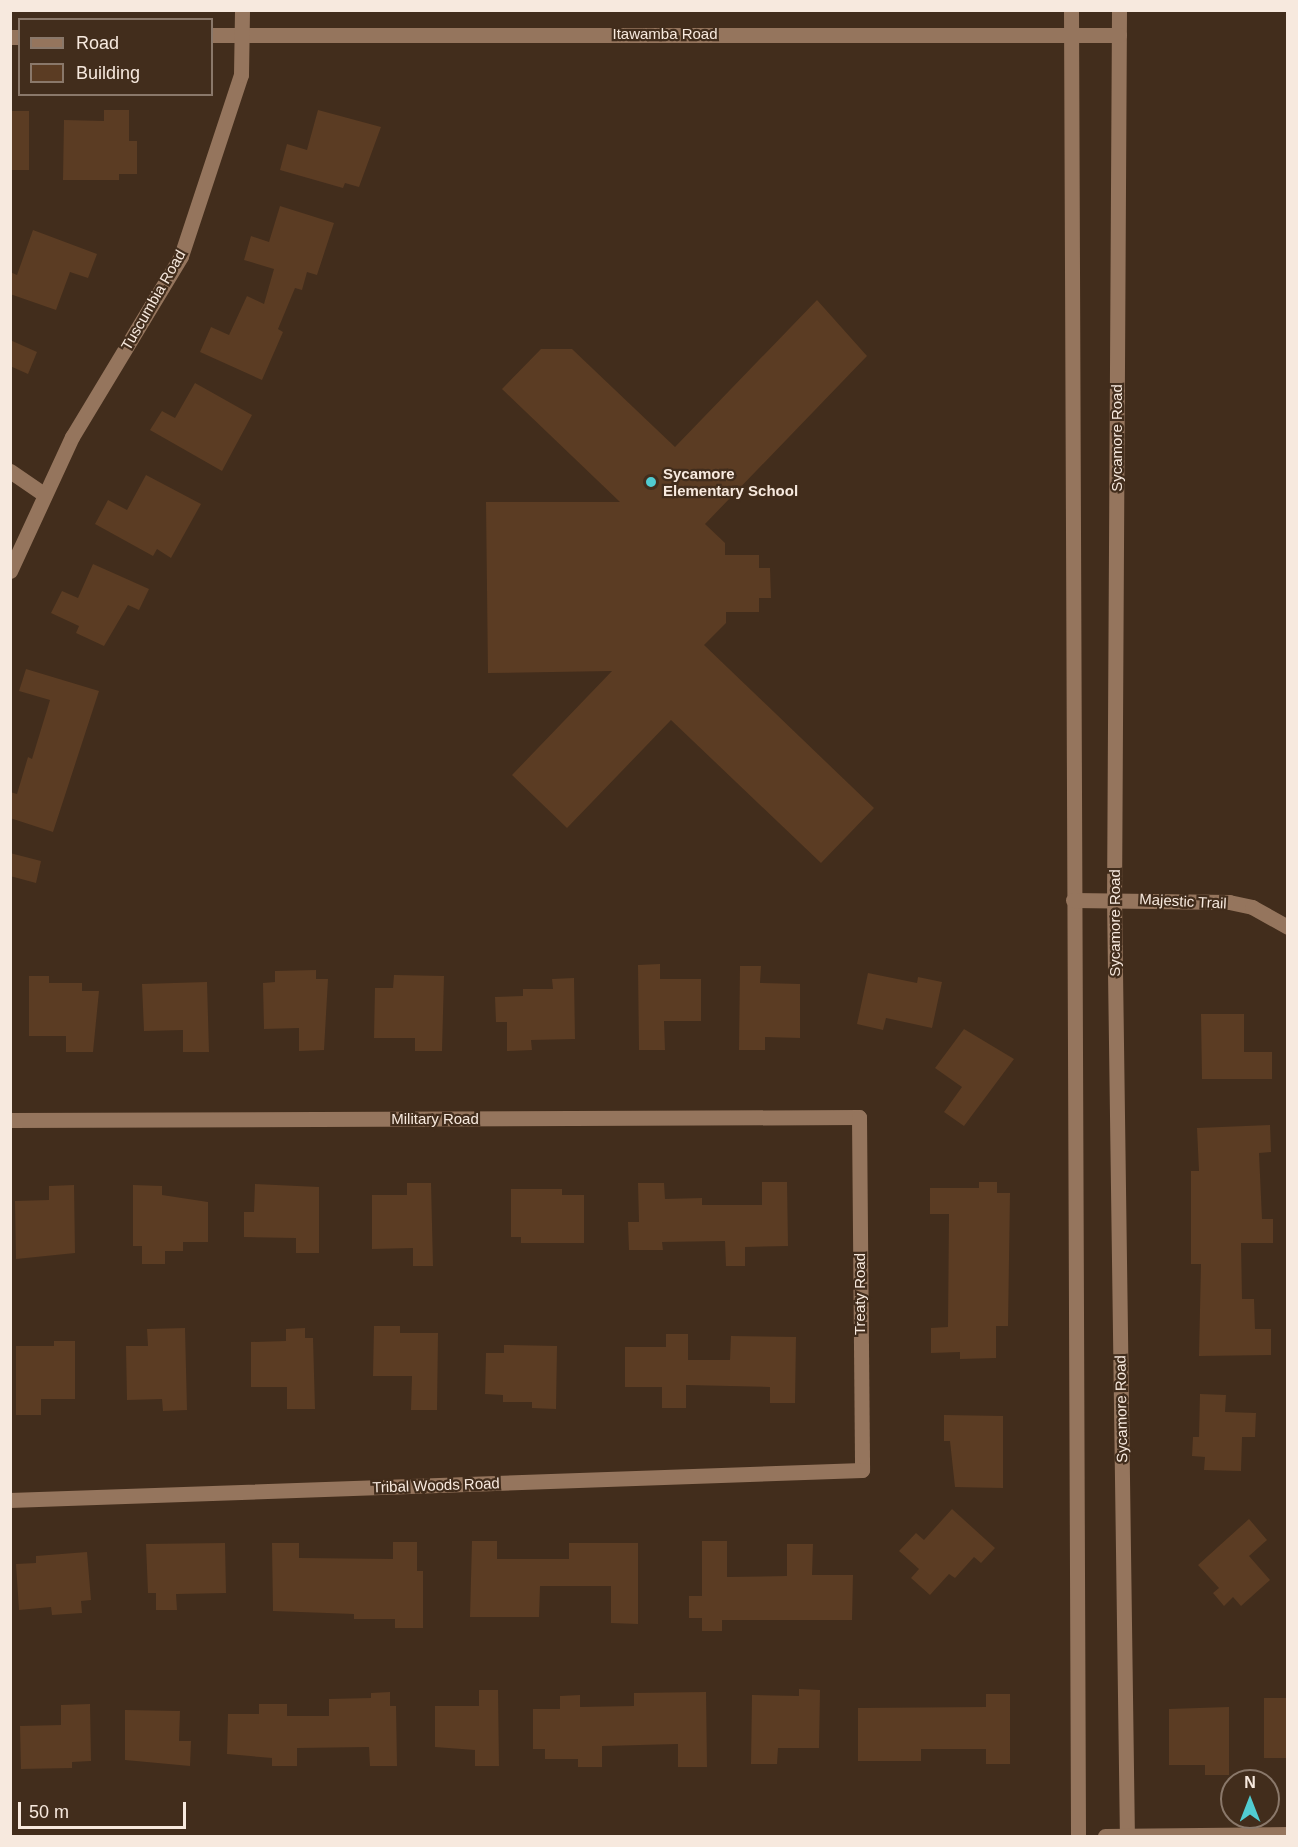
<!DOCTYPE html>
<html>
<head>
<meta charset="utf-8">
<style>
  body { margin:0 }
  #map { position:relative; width:1298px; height:1847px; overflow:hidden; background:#422d1c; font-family:Arial,sans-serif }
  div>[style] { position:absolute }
  .building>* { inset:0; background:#5b3c23; transform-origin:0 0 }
  .minor>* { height:15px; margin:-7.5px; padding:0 7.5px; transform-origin:7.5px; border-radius:7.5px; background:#95755d }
  .dots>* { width:16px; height:16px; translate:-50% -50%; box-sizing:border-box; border:3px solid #422d1c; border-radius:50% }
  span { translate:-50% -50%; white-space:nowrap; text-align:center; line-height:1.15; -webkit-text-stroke:4.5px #422d1c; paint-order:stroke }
  .street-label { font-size:15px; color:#f7e9de }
  .poi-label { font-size:15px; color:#f7e9de; font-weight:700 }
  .left { translate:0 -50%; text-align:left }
  .frame { position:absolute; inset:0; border:12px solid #f7e9de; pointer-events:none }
  .legend { position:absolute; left:18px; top:18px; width:195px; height:78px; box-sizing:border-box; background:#422d1c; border:2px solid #8a786a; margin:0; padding:8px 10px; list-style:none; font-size:18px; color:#f7e9de }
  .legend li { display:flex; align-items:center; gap:12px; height:30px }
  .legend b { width:30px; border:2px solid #8a786a }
  .north { position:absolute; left:1220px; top:1769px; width:60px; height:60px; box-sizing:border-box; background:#422d1c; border:2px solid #8a786a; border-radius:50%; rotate:0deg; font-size:16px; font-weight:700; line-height:24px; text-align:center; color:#f7e9de }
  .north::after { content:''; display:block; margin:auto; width:21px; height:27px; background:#51ccd1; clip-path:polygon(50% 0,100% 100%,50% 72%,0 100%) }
  .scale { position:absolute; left:18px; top:1802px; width:168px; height:27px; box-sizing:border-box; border:3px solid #f7e9de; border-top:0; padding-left:8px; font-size:18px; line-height:21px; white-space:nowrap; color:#f7e9de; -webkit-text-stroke:4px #422d1c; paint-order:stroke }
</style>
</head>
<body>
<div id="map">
  <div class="building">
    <i style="clip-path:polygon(104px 110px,129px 110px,129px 141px,137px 141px,137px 174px,119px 174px,119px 180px,63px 180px,64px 120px,104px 121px)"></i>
    <i style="clip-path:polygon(318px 110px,381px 127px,359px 187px,345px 183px,343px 188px,280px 170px,287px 144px,307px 150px)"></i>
    <i style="left:10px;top:111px;width:19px;height:59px"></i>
    <i style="clip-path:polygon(280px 206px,334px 223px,317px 275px,307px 272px,302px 290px,295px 288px,278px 329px,283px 332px,262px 380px,200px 352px,211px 327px,229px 335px,247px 296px,264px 304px,274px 269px,244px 260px,251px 236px,269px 242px)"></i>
    <i style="clip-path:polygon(33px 230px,97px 254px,88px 278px,70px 272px,56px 310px,10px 294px,10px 272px,17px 275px)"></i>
    <i style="clip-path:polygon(817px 300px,867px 356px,705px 524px,725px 543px,725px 555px,759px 555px,759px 568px,770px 568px,771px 598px,759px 598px,759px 612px,726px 612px,726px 623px,704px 645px,874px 808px,821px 863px,671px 720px,567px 828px,512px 775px,612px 671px,488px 673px,486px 502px,620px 502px,502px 389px,541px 349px,572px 349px,675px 447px)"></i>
    <i style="clip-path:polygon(10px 340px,37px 352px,28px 374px,10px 366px)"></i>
    <i style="clip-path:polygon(195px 383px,252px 415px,222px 471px,150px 430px,162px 411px,175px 418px)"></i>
    <i style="clip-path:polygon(146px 475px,201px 504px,171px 558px,157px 549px,153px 556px,95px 524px,108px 500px,127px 510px)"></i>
    <i style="clip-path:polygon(93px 564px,149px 589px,139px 610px,128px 605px,104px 646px,76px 633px,79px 626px,51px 613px,62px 591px,78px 598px)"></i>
    <i style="clip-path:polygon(26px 669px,99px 691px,53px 832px,10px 818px,10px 792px,17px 794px,28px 757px,32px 759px,50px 700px,19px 691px)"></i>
    <i style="clip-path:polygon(10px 853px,41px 861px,36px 883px,10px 876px)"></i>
    <i style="clip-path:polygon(660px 964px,660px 979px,701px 979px,701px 1021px,664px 1021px,665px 1050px,639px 1050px,638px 965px)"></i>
    <i style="clip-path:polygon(740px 966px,761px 966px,760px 983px,800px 984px,800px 1038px,765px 1037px,765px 1050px,739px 1050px)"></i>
    <i style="clip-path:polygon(316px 970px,316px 979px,328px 979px,324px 1050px,299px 1051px,299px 1028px,264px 1029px,263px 983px,275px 982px,275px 971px)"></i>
    <i style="clip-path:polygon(868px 973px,917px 983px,918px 977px,942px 982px,932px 1028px,886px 1018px,883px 1030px,857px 1024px)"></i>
    <i style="clip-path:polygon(394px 975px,444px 976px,442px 1051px,415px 1051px,415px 1038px,374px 1038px,375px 988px,393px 988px)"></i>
    <i style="clip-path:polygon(29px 976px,49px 976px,49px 983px,82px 983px,82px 991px,99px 991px,93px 1052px,66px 1052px,66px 1036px,29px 1036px)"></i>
    <i style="clip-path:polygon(574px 978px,575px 1039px,531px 1040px,532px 1050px,507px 1051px,507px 1022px,496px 1022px,495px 997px,523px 996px,523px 989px,553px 989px,552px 979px)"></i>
    <i style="clip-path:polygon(207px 982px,209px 1052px,183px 1052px,183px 1030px,144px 1031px,142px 984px)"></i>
    <i style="clip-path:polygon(1201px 1014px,1244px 1014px,1244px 1052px,1272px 1052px,1272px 1079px,1202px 1079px)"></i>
    <i style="clip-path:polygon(964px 1029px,1014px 1059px,964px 1126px,944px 1112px,962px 1087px,935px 1068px)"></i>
    <i style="clip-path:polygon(1270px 1125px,1271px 1152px,1259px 1153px,1262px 1219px,1273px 1219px,1273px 1243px,1241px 1243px,1242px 1299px,1254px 1299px,1255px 1329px,1271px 1329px,1271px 1355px,1199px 1356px,1201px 1264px,1191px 1264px,1191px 1171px,1199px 1171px,1197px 1128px)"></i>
    <i style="clip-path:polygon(762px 1182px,787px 1182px,788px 1246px,745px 1247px,745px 1266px,726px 1266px,725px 1241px,662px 1242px,663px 1250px,629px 1250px,628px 1222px,639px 1222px,638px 1183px,664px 1183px,665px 1199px,702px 1198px,702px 1205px,762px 1205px)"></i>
    <i style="clip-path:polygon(979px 1182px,997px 1182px,997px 1193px,1010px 1193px,1008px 1326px,996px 1326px,996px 1358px,960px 1359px,960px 1352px,931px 1353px,931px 1328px,948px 1327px,949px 1214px,930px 1214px,930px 1188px,979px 1188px)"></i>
    <i style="clip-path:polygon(407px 1183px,431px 1183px,433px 1266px,413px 1266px,413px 1248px,372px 1249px,372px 1195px,407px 1195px)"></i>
    <i style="clip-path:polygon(255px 1184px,319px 1187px,319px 1253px,296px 1253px,296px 1238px,244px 1237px,244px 1212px,254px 1212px)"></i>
    <i style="clip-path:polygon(74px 1185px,75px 1253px,16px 1259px,15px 1201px,49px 1200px,49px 1186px)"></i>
    <i style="clip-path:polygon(133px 1185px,162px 1186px,162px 1195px,208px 1202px,208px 1242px,183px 1242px,183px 1251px,165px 1251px,165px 1264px,142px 1264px,142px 1246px,133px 1246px)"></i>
    <i style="clip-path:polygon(511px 1189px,562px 1189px,562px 1195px,584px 1195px,584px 1243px,521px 1243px,521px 1237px,511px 1237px)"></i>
    <i style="clip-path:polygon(374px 1326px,400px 1326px,400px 1333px,438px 1333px,437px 1410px,411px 1410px,412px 1376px,373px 1376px)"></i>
    <i style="clip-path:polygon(185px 1328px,187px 1410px,163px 1411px,162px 1399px,127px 1400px,126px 1346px,148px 1346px,147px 1329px)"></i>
    <i style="clip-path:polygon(305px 1328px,305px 1338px,313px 1338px,315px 1409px,287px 1409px,287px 1387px,251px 1387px,251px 1342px,286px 1341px,286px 1329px)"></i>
    <i style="clip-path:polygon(666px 1334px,688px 1334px,688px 1360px,730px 1360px,731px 1336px,796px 1337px,795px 1403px,770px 1403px,770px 1387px,686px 1385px,686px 1408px,662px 1408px,662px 1387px,625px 1387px,625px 1347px,666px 1347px)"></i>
    <i style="clip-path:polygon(54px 1341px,75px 1341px,75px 1399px,41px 1399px,41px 1415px,16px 1415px,16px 1346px,54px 1346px)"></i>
    <i style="clip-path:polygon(504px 1345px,557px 1346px,556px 1409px,532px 1408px,532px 1402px,503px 1402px,503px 1395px,485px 1394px,486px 1353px,504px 1353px)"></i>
    <i style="clip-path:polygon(1200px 1394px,1226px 1395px,1225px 1412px,1256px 1413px,1255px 1437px,1242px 1437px,1241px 1471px,1204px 1470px,1205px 1457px,1192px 1456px,1193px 1437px,1199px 1437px)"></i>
    <i style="clip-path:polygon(944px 1415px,1003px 1416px,1003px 1488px,955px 1487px,950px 1441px,944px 1441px)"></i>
    <i style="clip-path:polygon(952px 1509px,995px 1548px,981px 1563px,974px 1557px,955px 1578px,949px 1574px,930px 1595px,911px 1578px,919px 1569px,899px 1551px,916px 1533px,924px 1540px)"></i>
    <i style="clip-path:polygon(1249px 1519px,1267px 1540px,1249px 1556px,1270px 1580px,1241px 1606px,1233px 1597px,1224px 1606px,1213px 1593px,1219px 1588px,1198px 1565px)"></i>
    <i style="clip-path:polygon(472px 1541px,497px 1541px,497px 1559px,569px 1559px,569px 1543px,638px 1543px,638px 1624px,611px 1623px,611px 1586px,540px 1586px,539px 1617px,470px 1617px)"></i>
    <i style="clip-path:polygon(702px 1541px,727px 1541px,727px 1577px,787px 1576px,787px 1544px,813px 1544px,812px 1575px,853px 1575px,852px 1620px,722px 1620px,722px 1631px,702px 1631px,702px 1618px,689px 1618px,689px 1596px,702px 1596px)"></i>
    <i style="clip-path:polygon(393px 1542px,417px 1542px,417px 1571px,423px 1571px,423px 1628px,395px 1628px,395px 1619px,354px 1619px,354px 1614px,273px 1611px,272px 1543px,299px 1543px,299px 1558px,393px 1559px)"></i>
    <i style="clip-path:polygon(225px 1543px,226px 1593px,176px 1594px,177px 1610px,156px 1610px,156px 1593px,148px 1593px,146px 1544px)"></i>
    <i style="clip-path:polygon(87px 1552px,91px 1600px,81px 1601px,82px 1613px,52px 1615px,51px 1607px,19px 1610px,16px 1564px,36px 1563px,36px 1556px)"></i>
    <i style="clip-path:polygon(799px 1689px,820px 1690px,819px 1748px,778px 1748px,777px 1764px,751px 1764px,752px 1695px,799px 1696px)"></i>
    <i style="clip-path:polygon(479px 1690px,498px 1690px,499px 1766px,475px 1766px,475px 1750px,435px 1747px,435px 1706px,479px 1706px)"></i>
    <i style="clip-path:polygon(390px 1692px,390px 1706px,396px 1706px,397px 1766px,370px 1766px,369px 1747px,297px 1748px,297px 1766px,272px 1766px,272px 1758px,227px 1754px,228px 1714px,259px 1714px,259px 1704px,287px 1704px,287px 1716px,329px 1716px,329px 1699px,371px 1698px,371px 1693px)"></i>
    <i style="clip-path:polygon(706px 1692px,707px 1767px,678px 1767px,678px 1744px,602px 1746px,602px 1767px,578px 1767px,578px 1759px,545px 1759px,545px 1749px,533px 1749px,533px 1709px,560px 1709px,560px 1696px,580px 1695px,580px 1707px,634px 1706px,634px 1693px)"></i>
    <i style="clip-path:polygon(986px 1694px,1010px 1694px,1010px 1764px,986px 1764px,986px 1749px,921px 1749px,921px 1761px,858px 1761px,858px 1708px,986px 1707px)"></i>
    <i style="left:1264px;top:1698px;width:23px;height:60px"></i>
    <i style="clip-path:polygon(90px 1704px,91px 1761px,72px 1762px,72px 1768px,21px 1769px,20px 1726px,61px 1725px,61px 1705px)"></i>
    <i style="clip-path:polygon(1229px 1707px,1229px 1775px,1205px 1775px,1205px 1765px,1169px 1765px,1169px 1709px)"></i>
    <i style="clip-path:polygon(125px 1710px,180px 1711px,179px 1741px,191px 1741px,190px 1766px,125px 1760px)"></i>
  </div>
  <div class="minor">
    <i style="left:1071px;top:10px;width:1826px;rotate:89.78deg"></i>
    <i style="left:1119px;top:10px;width:888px;rotate:90.32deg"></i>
    <i style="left:1114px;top:898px;width:938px;rotate:89.21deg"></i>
    <i style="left:212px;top:35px;width:907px"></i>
    <i style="left:10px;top:37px;width:10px"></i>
    <i style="left:10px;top:471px;width:42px;rotate:34.4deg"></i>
    <i style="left:10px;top:571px;width:148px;rotate:-65.2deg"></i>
    <i style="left:72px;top:437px;width:211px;rotate:-58.9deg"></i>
    <i style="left:181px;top:256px;width:191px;rotate:-71.7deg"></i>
    <i style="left:241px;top:75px;width:65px;rotate:-89.1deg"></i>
    <i style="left:1073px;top:900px;width:156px;rotate:0.7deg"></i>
    <i style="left:1229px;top:902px;width:24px;rotate:12deg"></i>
    <i style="left:1252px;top:907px;width:41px;rotate:29.1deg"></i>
    <i style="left:10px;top:1120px;width:849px;rotate:-0.2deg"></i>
    <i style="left:859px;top:1117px;width:353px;rotate:89.5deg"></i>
    <i style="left:862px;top:1470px;width:853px;rotate:177.98deg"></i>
    <i style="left:1105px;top:1836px;width:183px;rotate:-0.6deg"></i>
  </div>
  <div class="dots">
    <i style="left:651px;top:482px;background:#51ccd1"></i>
  </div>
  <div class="street-label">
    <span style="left:665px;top:34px">Itawamba Road</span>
    <span style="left:153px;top:300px;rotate:-60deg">Tuscumbia Road</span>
    <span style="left:1117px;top:438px;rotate:-90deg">Sycamore Road</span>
    <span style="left:1183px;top:901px;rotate:3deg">Majestic Trail</span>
    <span style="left:1115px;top:923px;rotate:-90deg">Sycamore Road</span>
    <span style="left:435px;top:1119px">Military Road</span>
    <span style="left:860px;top:1294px;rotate:-90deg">Treaty Road</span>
    <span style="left:1121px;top:1409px;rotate:-91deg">Sycamore Road</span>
    <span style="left:436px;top:1485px;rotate:-2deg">Tribal Woods Road</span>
  </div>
  <div class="poi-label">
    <span class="left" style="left:663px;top:482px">Sycamore<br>Elementary School</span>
  </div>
  <div class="frame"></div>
  <ul class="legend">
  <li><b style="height:8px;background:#95755d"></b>Road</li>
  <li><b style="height:16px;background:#5b3c23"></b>Building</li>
  </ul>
  <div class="north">N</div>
  <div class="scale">50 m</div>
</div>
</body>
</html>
